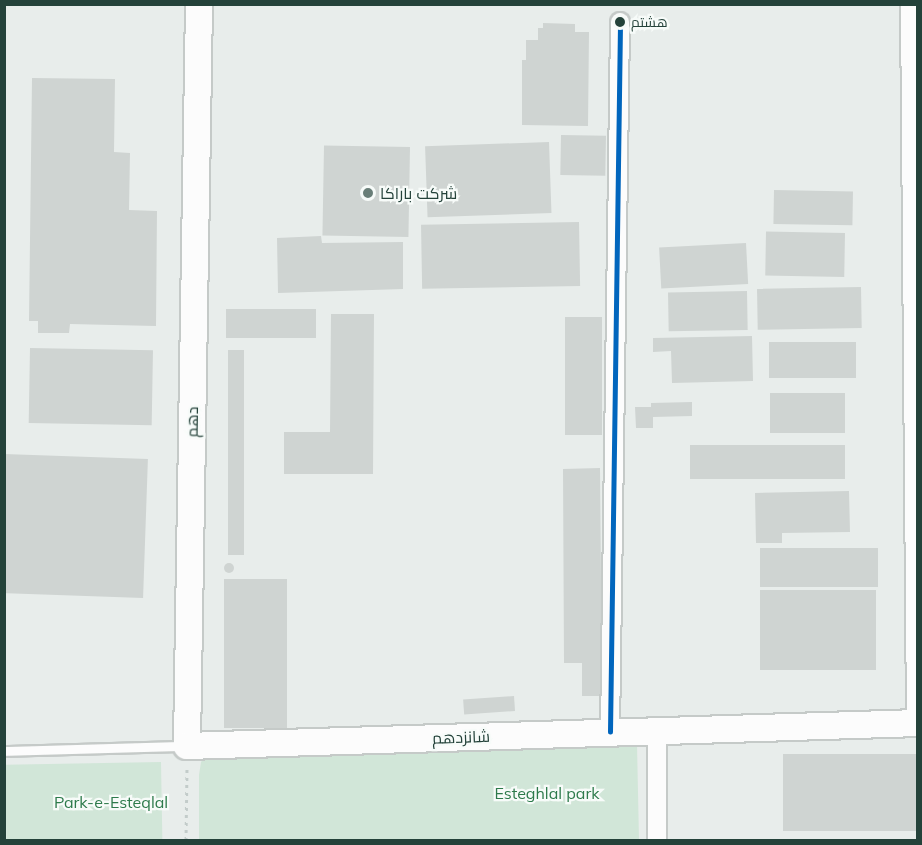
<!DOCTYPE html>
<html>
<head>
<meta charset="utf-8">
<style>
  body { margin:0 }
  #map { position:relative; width:922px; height:845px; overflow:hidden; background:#e8edeb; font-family:Mulish,Cairo,sans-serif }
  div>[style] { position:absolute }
  .green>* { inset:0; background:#d1e6d8; transform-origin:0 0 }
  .building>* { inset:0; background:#cfd4d2; transform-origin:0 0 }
  .round { border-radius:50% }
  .path>* { height:3px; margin-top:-1.5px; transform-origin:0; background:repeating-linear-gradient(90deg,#c3ccca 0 3px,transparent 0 7.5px) }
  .roads { filter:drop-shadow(2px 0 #c5cac8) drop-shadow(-2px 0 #c5cac8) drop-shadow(0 2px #c5cac8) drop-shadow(0 -2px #c5cac8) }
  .lane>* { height:9px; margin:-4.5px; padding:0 4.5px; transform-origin:4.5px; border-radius:4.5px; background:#fcfcfc }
  .street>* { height:18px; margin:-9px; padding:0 9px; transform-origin:9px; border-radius:9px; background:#fcfcfc }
  .secondary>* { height:26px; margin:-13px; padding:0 13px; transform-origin:13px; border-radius:13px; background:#fcfcfc }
  .bus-1>* { height:4.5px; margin:-2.25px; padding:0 2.25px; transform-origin:2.25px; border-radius:2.25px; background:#0065bd }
  .dots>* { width:16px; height:16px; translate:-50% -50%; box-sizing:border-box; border:3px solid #f7fbf9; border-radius:50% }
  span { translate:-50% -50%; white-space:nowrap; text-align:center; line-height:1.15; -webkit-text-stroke:4.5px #f7fbf9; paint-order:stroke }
  .bus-label { font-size:14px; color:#24423a }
  .left { translate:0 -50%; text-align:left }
  .poi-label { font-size:16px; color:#24423a }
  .street-label { font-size:16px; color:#24423a }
  .park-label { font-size:16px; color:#2d7a4b }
  .frame { position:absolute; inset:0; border:6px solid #24423a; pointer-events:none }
</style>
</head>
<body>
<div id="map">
  <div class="green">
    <i style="clip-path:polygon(637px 744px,639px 840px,199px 840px,199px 775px,201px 762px,206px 756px)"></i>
    <i style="left:161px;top:762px;width:78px;height:156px;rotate:89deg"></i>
  </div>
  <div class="building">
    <i style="clip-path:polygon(543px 23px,575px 24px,575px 32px,589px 32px,588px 126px,522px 125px,522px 60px,526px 60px,526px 40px,538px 40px,538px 28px,543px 28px)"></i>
    <i style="clip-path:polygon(32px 78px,115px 79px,114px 152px,130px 153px,129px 210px,157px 211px,156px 326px,70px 324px,69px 333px,38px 333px,38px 321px,29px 321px)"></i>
    <i style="left:561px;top:135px;width:45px;height:40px;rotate:1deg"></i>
    <i style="left:549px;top:142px;width:71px;height:124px;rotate:88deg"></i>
    <i style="left:410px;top:147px;width:90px;height:86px;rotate:91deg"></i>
    <i style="left:774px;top:190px;width:79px;height:34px;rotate:1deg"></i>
    <i style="left:579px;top:222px;width:64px;height:158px;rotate:89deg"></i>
    <i style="left:845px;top:233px;width:44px;height:79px;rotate:91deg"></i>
    <i style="clip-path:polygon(321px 236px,322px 243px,403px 242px,403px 289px,278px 293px,277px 238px)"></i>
    <i style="left:746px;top:243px;width:41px;height:87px;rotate:87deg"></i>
    <i style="left:861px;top:287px;width:41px;height:104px;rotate:89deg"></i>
    <i style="left:747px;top:291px;width:39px;height:79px;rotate:89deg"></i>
    <i style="left:226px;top:309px;width:90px;height:29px"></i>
    <i style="clip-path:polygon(331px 314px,374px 314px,373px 474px,284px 474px,284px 432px,330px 432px)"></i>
    <i style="left:565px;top:317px;width:37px;height:118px"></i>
    <i style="clip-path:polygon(752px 336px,753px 381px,672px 383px,671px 351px,653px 352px,653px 338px)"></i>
    <i style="left:856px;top:342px;width:36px;height:87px;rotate:90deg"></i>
    <i style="left:30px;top:348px;width:123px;height:75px;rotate:1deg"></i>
    <i style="left:228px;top:350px;width:16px;height:205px"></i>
    <i style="left:770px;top:393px;width:75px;height:40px"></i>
    <i style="clip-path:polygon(692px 402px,692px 416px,653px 417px,653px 428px,636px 428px,635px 407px,651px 407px,651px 403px)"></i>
    <i style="left:845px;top:445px;width:34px;height:155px;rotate:90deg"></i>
    <i style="left:4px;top:454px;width:144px;height:139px;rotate:2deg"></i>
    <i style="clip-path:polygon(600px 468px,602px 696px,582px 696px,582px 663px,564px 663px,563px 469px)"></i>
    <i style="clip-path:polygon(849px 491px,850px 532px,782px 533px,782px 543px,756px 543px,755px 493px)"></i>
    <i style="left:760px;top:548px;width:118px;height:39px"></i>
    <i class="round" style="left:224px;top:563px;width:10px;height:10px"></i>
    <i style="left:224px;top:579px;width:63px;height:149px"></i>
    <i style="left:760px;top:590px;width:116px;height:80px"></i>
    <i style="left:514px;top:696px;width:15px;height:51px;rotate:86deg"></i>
    <i style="left:918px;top:754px;width:77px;height:135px;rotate:90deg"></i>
  </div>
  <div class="path">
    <i style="left:186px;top:840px;width:73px;rotate:-89.2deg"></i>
  </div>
  <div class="roads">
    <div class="lane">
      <i style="left:4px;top:751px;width:180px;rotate:-1.6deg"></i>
    </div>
    <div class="street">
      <i style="left:910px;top:4px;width:719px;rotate:89.52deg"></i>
      <i style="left:657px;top:731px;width:109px;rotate:90deg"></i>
      <i style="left:610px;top:732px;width:710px;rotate:-89.19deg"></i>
    </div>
    <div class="secondary">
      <i style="left:199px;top:4px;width:742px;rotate:90.93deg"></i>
      <i style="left:187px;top:746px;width:731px;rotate:-1.8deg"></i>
    </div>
  </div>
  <div class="bus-1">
    <i style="left:610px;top:732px;width:710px;rotate:-89.19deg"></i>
  </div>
  <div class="dots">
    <i style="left:620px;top:22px;background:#24423a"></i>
    <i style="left:368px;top:193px;background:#697e78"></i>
  </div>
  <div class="bus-label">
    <span class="left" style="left:631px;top:22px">هشتم</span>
  </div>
  <div class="poi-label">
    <span class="left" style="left:380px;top:193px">شرکت باراکا</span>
  </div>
  <div class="street-label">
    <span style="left:192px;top:422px;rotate:-89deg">دهم</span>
    <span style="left:461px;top:737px;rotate:-2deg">شانزدهم</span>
  </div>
  <div class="park-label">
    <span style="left:547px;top:793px">Esteghlal park</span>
    <span style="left:111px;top:802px">Park-e-Esteqlal</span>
  </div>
  <div class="frame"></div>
</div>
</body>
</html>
